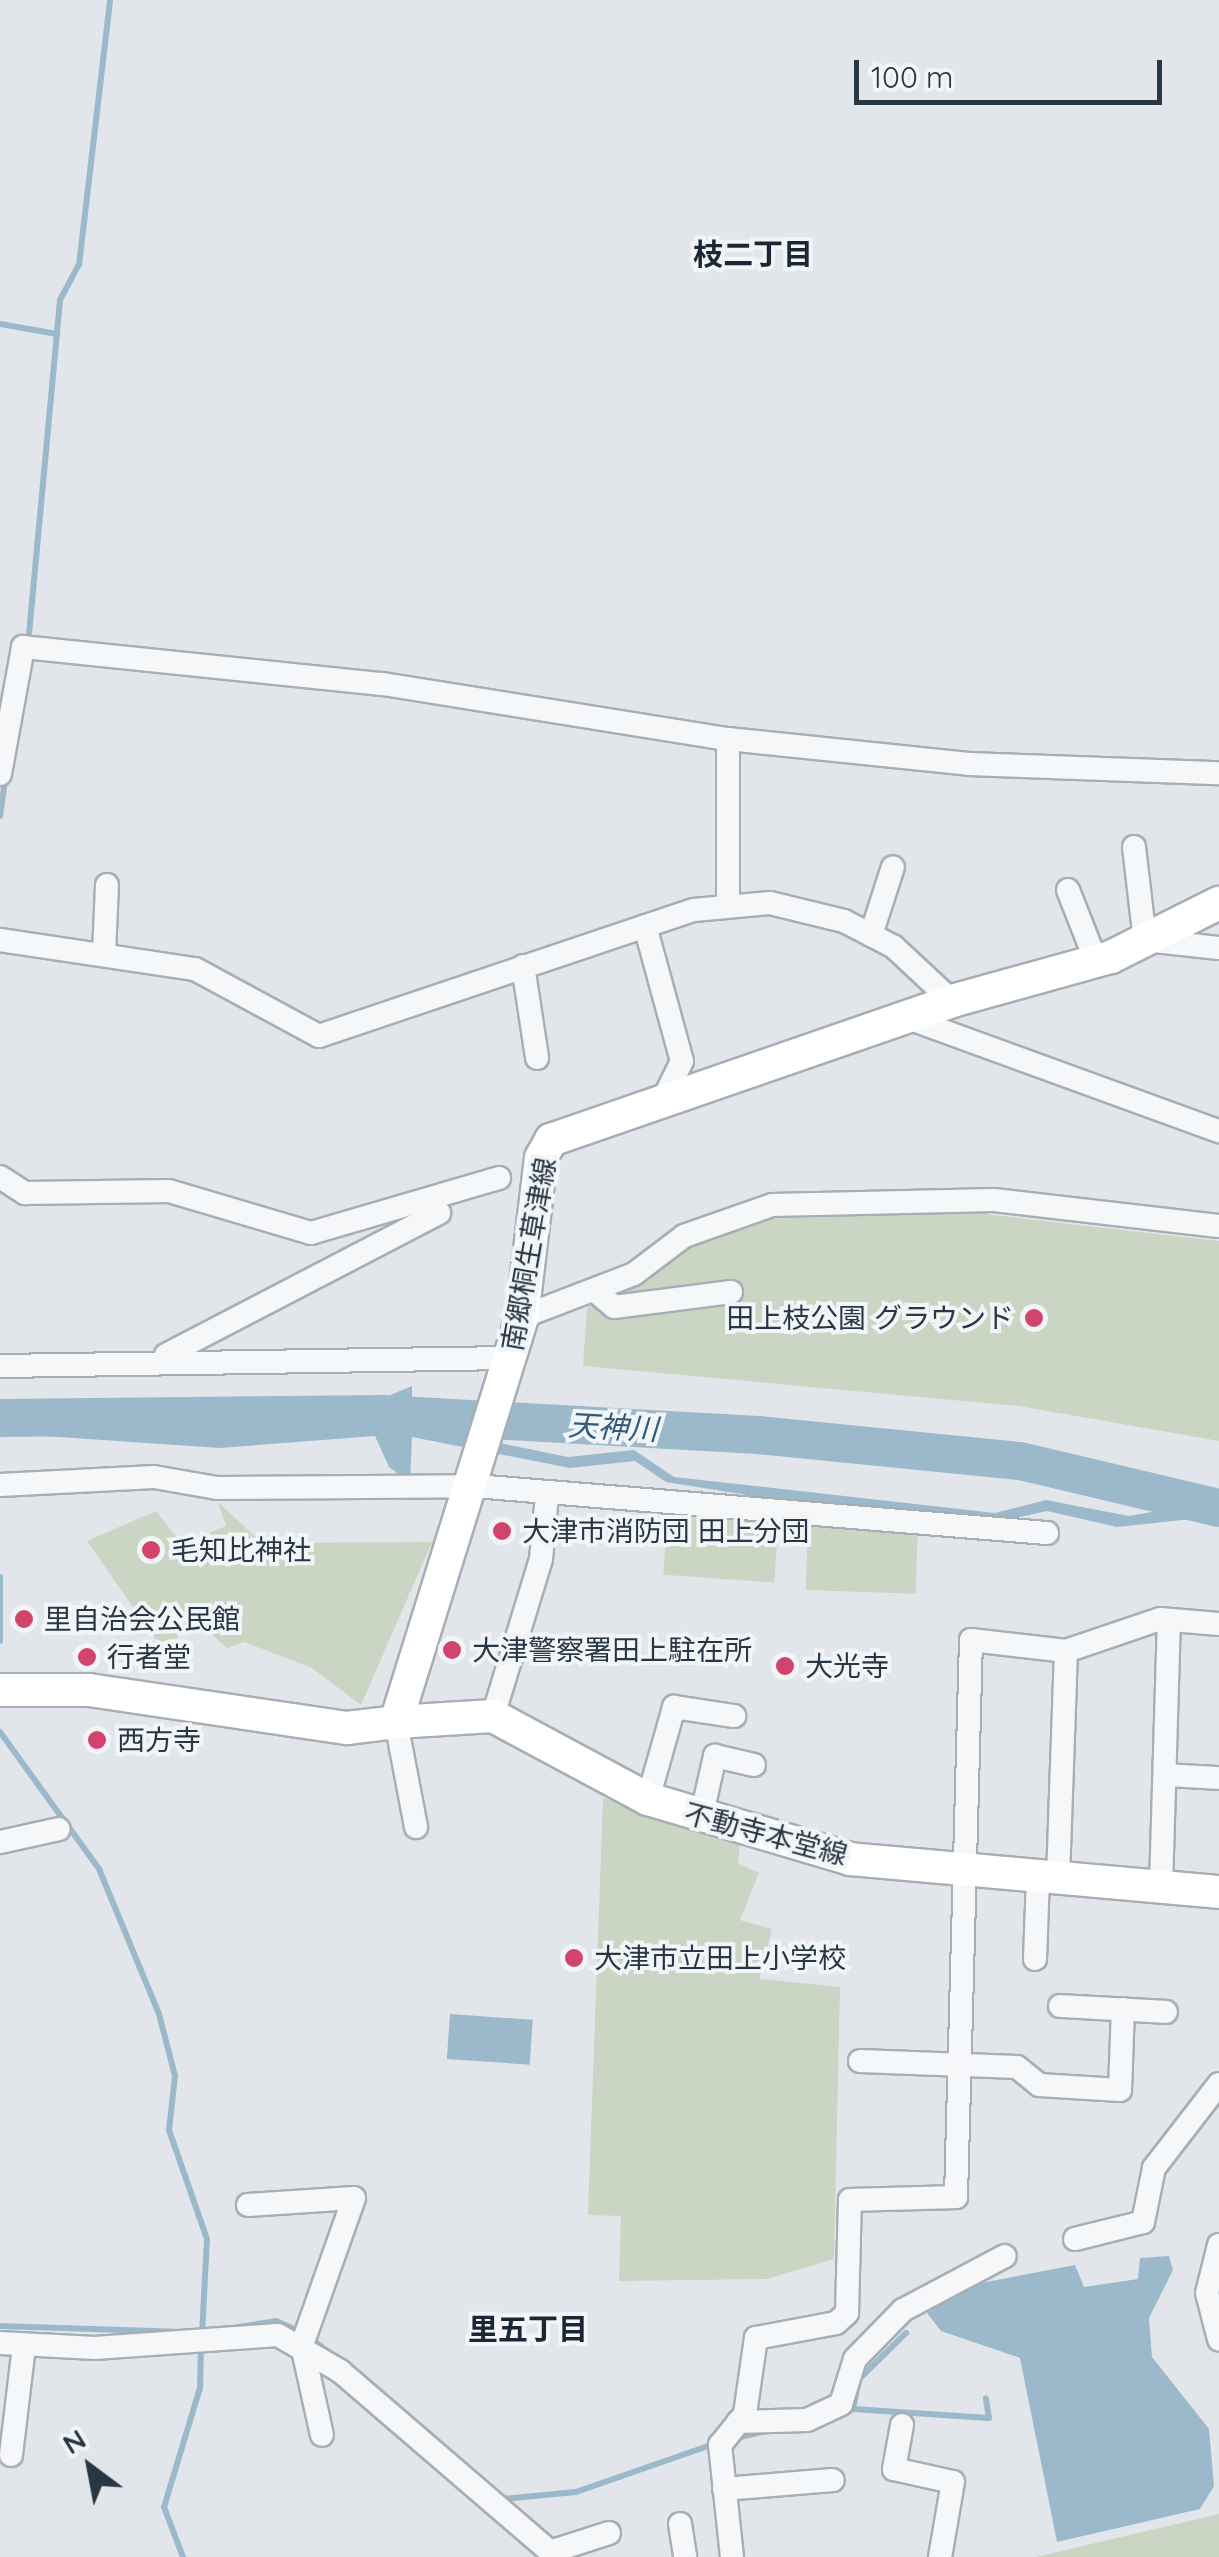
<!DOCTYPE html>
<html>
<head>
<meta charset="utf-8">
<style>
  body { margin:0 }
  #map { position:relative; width:1219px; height:2557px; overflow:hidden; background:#e2e6eb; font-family:Quicksand,"Noto Sans JP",sans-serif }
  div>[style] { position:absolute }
  .green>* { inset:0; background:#cad5c3; transform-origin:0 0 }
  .water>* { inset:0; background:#9cb9cb; transform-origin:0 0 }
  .stream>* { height:6px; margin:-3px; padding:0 3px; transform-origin:3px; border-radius:3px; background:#9cb9cb }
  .river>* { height:38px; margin:-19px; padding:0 19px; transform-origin:19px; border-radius:19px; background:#9cb9cb }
  .roads { filter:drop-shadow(2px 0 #a7aeb5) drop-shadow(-2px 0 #a7aeb5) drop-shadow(0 2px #a7aeb5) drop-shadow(0 -2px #a7aeb5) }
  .street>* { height:22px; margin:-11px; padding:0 11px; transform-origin:11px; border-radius:11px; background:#f5f7f9 }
  .secondary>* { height:32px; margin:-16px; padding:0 16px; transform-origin:16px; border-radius:16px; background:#fff }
  .dots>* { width:28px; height:28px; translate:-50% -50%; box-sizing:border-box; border:5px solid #f1f5f8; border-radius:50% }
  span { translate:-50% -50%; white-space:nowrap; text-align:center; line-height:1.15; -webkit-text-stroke:8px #f1f5f8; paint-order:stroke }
  .street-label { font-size:28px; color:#293643 }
  .poi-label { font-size:28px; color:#293643 }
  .right { translate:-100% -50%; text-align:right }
  .left { translate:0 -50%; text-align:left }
  .neighbourhood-label { font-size:30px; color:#1b2734; font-weight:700 }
  .water-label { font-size:30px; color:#325b78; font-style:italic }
  .north { position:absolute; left:40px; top:2417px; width:100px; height:100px; -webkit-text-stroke:8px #f1f5f8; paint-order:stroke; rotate:328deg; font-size:28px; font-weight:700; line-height:40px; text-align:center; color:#293643 }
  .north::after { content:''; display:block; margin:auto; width:35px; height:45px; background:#293643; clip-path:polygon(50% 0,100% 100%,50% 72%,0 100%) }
  .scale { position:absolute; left:854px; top:60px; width:308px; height:45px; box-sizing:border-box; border:5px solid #293643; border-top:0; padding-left:12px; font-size:30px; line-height:35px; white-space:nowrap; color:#293643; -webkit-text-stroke:8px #f1f5f8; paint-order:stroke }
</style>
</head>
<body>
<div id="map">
  <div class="green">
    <i style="clip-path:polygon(967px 1212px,1219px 1241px,1219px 1441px,1019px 1406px,583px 1366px,587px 1308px,642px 1283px,692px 1243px,764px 1219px)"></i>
    <i style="clip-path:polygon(218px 1502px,262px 1543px,432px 1542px,361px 1705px,312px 1668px,244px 1642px,227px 1648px,200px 1624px,161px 1647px,87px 1541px,156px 1511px,182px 1544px,226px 1526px)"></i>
    <i style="left:668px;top:1509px;width:111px;height:66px;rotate:4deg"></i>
    <i style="left:808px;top:1524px;width:110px;height:66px;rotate:2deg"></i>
    <i style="clip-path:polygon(603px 1798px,740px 1843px,738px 1863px,759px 1873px,740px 1920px,772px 1929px,759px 1979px,840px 1987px,834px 2259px,767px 2279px,619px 2281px,621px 2216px,588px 2215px)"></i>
    <i style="clip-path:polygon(1219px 2514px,1219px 2557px,1036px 2557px)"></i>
  </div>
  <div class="water">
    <i style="clip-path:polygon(412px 1386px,412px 1425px,568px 1457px,634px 1450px,674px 1477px,995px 1513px,1046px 1500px,1129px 1516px,1208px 1502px,1219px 1503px,1219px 1516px,1117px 1527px,1047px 1511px,1011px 1519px,854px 1512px,666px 1482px,635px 1461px,570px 1468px,412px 1437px,410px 1483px,389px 1467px,375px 1436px,220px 1448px,0 1433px,0 1412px,29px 1410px,130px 1409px,133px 1426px,200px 1431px,385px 1421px,388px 1396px)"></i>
    <i style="left:450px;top:2014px;width:83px;height:45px;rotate:4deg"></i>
    <i style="clip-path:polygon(1169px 2256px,1173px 2270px,1149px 2318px,1152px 2357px,1209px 2429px,1214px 2486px,1200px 2509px,1057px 2542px,1020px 2358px,941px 2331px,927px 2313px,976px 2284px,1075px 2265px,1084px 2287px,1138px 2279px,1140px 2258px)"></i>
  </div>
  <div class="stream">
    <i style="left:0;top:324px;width:58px;rotate:10deg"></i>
    <i style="left:28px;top:645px;width:346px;rotate:-84.7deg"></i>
    <i style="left:60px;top:300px;width:40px;rotate:-62deg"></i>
    <i style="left:79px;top:265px;width:267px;rotate:-83.3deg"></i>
    <i style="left:0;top:816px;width:36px;rotate:-82deg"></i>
    <i style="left:0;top:1577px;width:64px;rotate:90deg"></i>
    <i style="left:0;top:1732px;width:169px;rotate:54.1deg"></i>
    <i style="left:99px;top:1869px;width:157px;rotate:67.5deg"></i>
    <i style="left:159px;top:2014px;width:64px;rotate:75.5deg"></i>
    <i style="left:175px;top:2076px;width:54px;rotate:96.3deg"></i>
    <i style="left:169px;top:2130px;width:115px;rotate:70.8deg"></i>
    <i style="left:207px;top:2239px;width:96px;rotate:93deg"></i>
    <i style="left:0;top:2326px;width:184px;rotate:1.9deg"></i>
    <i style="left:226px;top:2329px;width:51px;rotate:-9.1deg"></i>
    <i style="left:276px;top:2321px;width:27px;rotate:24deg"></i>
    <i style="left:311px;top:2339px;width:27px;rotate:36deg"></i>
    <i style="left:853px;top:2409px;width:136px;rotate:3.8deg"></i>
    <i style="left:989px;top:2418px;width:20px;rotate:-99deg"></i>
    <i style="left:825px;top:2422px;width:31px;rotate:-25deg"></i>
    <i style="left:853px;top:2409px;width:31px;rotate:-79deg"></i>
    <i style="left:859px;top:2379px;width:66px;rotate:-44.4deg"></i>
    <i style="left:736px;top:2438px;width:28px;rotate:-13deg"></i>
    <i style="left:502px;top:2499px;width:74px;rotate:-5.4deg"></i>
    <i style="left:576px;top:2492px;width:146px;rotate:-19.2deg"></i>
    <i style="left:183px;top:2557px;width:53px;rotate:-110.8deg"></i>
    <i style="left:164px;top:2507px;width:124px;rotate:-73.2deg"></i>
    <i style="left:200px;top:2388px;width:41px;rotate:-88.6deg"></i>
  </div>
  <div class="river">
    <i style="left:0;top:1418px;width:382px;rotate:-0.6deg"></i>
    <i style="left:382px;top:1414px;width:377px;rotate:3.2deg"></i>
    <i style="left:758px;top:1435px;width:263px;rotate:5.7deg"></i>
    <i style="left:1020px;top:1461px;width:204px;rotate:13.3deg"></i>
  </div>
  <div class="roads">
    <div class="street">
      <i style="left:0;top:774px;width:129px;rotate:-79.7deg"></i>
      <i style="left:23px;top:647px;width:362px;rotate:5.9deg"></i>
      <i style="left:383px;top:684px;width:349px;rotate:9.1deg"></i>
      <i style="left:728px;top:739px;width:242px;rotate:5.9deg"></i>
      <i style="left:969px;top:764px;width:250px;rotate:2.1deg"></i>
      <i style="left:1134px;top:847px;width:94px;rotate:83.3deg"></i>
      <i style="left:1145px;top:940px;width:74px;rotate:6.2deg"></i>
      <i style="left:1068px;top:890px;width:76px;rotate:68.5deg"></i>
      <i style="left:728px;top:902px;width:163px;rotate:-90deg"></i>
      <i style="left:645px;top:926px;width:140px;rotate:74.7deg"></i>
      <i style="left:682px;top:1061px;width:39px;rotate:116deg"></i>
      <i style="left:871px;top:935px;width:71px;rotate:-72.1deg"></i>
      <i style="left:0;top:940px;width:197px;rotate:8.5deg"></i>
      <i style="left:195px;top:969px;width:141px;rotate:28.4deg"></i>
      <i style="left:319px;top:1036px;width:396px;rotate:-18.6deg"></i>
      <i style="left:694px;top:910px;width:76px;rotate:-5.3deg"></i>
      <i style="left:770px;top:903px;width:76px;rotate:13.7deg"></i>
      <i style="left:844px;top:921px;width:56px;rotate:27.5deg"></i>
      <i style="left:894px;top:947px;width:79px;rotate:43deg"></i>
      <i style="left:104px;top:954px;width:69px;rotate:-87.5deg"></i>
      <i style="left:523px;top:966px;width:93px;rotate:81.3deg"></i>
      <i style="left:905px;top:1017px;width:334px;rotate:20deg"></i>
      <i style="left:0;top:1177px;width:30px;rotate:33deg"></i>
      <i style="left:25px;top:1193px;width:144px;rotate:-0.8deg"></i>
      <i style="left:169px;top:1191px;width:148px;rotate:16.5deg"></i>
      <i style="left:311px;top:1233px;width:196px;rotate:-16.3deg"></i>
      <i style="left:594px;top:1290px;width:26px;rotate:40deg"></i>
      <i style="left:614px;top:1307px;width:118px;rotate:-7.3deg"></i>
      <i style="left:522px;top:1317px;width:120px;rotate:-21deg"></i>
      <i style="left:634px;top:1274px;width:63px;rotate:-37.2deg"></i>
      <i style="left:684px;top:1236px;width:93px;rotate:-19.4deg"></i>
      <i style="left:772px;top:1205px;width:222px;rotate:-1.3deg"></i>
      <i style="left:994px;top:1200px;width:226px;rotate:6.6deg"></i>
      <i style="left:166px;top:1355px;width:308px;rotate:-27.5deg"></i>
      <i style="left:0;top:1366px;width:511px;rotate:-0.9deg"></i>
      <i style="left:0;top:1485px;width:154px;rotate:-3deg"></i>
      <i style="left:154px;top:1477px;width:64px;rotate:9.9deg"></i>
      <i style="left:217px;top:1488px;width:258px;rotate:-0.4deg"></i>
      <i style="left:475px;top:1486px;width:574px;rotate:4.7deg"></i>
      <i style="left:493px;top:1716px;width:164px;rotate:-73deg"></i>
      <i style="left:541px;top:1559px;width:63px;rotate:-84.6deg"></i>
      <i style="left:396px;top:1722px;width:107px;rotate:79.2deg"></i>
      <i style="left:1165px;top:1775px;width:54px;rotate:3.2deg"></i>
      <i style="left:648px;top:1799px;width:96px;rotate:-74.2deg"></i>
      <i style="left:674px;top:1707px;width:61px;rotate:8.5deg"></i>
      <i style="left:701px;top:1818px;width:64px;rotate:-77.3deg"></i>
      <i style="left:715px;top:1756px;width:40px;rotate:13deg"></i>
      <i style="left:0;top:1842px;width:60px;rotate:-12.4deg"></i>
      <i style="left:1058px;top:1879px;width:228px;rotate:-88deg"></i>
      <i style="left:1161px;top:1887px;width:267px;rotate:-88.3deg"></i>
      <i style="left:1035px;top:1959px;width:82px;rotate:-87.9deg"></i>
      <i style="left:1060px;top:2006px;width:106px;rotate:3.2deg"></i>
      <i style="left:860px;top:2061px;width:157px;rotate:2.2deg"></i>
      <i style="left:1017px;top:2067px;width:28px;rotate:39deg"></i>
      <i style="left:1039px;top:2085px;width:81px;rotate:3.5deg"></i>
      <i style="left:1120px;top:2090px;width:81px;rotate:-87.9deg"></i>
      <i style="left:248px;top:2205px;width:106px;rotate:-3.8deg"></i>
      <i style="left:354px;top:2198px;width:156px;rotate:109.5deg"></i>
      <i style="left:302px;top:2345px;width:92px;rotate:77.5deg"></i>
      <i style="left:1075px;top:2239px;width:70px;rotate:-14deg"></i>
      <i style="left:1143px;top:2222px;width:55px;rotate:-78.5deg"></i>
      <i style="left:1154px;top:2168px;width:106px;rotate:-52.3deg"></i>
      <i style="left:1219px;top:2245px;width:49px;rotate:104deg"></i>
      <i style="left:1207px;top:2293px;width:48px;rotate:75.4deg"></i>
      <i style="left:0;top:2343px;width:95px;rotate:3deg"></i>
      <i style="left:95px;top:2348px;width:183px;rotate:-4.1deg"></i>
      <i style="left:278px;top:2335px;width:72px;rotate:30.1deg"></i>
      <i style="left:340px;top:2371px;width:285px;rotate:40.7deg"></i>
      <i style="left:738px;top:2422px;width:69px;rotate:-1.7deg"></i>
      <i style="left:807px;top:2420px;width:38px;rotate:-25deg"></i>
      <i style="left:841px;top:2404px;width:47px;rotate:-72.7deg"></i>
      <i style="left:855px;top:2359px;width:69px;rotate:-45.6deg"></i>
      <i style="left:903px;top:2310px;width:115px;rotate:-27.9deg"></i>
      <i style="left:902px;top:2425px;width:45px;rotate:100.3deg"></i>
      <i style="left:894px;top:2469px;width:60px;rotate:12.4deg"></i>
      <i style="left:953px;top:2482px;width:76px;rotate:99.8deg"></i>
      <i style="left:11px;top:2455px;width:110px;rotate:-83.2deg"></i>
      <i style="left:724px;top:2489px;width:109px;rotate:-4.7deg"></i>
      <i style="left:680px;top:2524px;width:33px;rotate:81deg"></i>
      <i style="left:550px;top:2552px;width:62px;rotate:-17.9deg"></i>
      <i style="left:732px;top:2557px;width:113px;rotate:-96.1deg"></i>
      <i style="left:720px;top:2445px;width:40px;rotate:-51deg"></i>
      <i style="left:745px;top:2414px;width:77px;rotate:-81.8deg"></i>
      <i style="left:756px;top:2338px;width:81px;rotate:-10.6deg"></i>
      <i style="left:836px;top:2323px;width:15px;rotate:-42deg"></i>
      <i style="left:847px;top:2313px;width:113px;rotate:-88.5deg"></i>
      <i style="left:850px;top:2200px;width:106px;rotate:-1.6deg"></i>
      <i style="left:956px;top:2197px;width:557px;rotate:-88.46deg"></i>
      <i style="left:971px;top:1640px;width:96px;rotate:6.6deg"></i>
      <i style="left:1066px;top:1651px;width:99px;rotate:-18.8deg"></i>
      <i style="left:1160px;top:1619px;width:59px;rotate:4.8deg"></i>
    </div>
    <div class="secondary">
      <i style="left:0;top:1690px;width:89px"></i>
      <i style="left:89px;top:1690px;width:261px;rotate:8.4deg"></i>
      <i style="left:347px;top:1728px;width:49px;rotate:-7deg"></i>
      <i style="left:396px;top:1722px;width:424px;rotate:-72.7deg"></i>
      <i style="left:522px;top:1317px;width:160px;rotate:-83.2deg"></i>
      <i style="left:541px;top:1158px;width:21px;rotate:-61deg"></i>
      <i style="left:551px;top:1140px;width:424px;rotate:-19.1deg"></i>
      <i style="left:952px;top:1001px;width:165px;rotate:-15.5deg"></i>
      <i style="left:1111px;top:957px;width:121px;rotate:-26.6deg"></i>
      <i style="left:396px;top:1722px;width:97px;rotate:-3.5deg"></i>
      <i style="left:493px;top:1716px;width:176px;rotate:28.2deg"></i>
      <i style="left:648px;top:1799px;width:211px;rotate:16.5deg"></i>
      <i style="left:850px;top:1859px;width:370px;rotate:5.1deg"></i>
    </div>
  </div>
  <div class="dots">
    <i style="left:1034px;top:1318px;background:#d2446d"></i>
    <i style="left:502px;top:1531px;background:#d2446d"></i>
    <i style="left:151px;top:1550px;background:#d2446d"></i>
    <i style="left:24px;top:1619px;background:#d2446d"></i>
    <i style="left:452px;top:1650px;background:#d2446d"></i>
    <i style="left:87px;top:1657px;background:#d2446d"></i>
    <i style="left:785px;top:1666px;background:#d2446d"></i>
    <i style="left:97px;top:1740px;background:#d2446d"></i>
    <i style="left:574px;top:1958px;background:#d2446d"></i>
  </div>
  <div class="street-label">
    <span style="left:529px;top:1254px;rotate:-80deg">南郷桐生草津線</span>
    <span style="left:766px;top:1834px;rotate:15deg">不動寺本堂線</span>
  </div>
  <div class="poi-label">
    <span class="right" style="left:1014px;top:1318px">田上枝公園 グラウンド</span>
    <span class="left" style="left:522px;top:1531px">大津市消防団 田上分団</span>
    <span class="left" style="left:171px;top:1550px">毛知比神社</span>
    <span class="left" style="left:44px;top:1619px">里自治会公民館</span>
    <span class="left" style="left:472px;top:1650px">大津警察署田上駐在所</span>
    <span class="left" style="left:107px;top:1657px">行者堂</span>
    <span class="left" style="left:805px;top:1666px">大光寺</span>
    <span class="left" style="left:117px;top:1740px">西方寺</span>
    <span class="left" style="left:594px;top:1958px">大津市立田上小学校</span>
  </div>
  <div class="neighbourhood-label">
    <span style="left:753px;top:254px">枝二丁目</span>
    <span style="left:528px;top:2329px">里五丁目</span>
  </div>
  <div class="water-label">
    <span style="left:613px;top:1427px;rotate:3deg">天神川</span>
  </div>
  <div class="north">N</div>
  <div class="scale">100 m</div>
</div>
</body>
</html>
